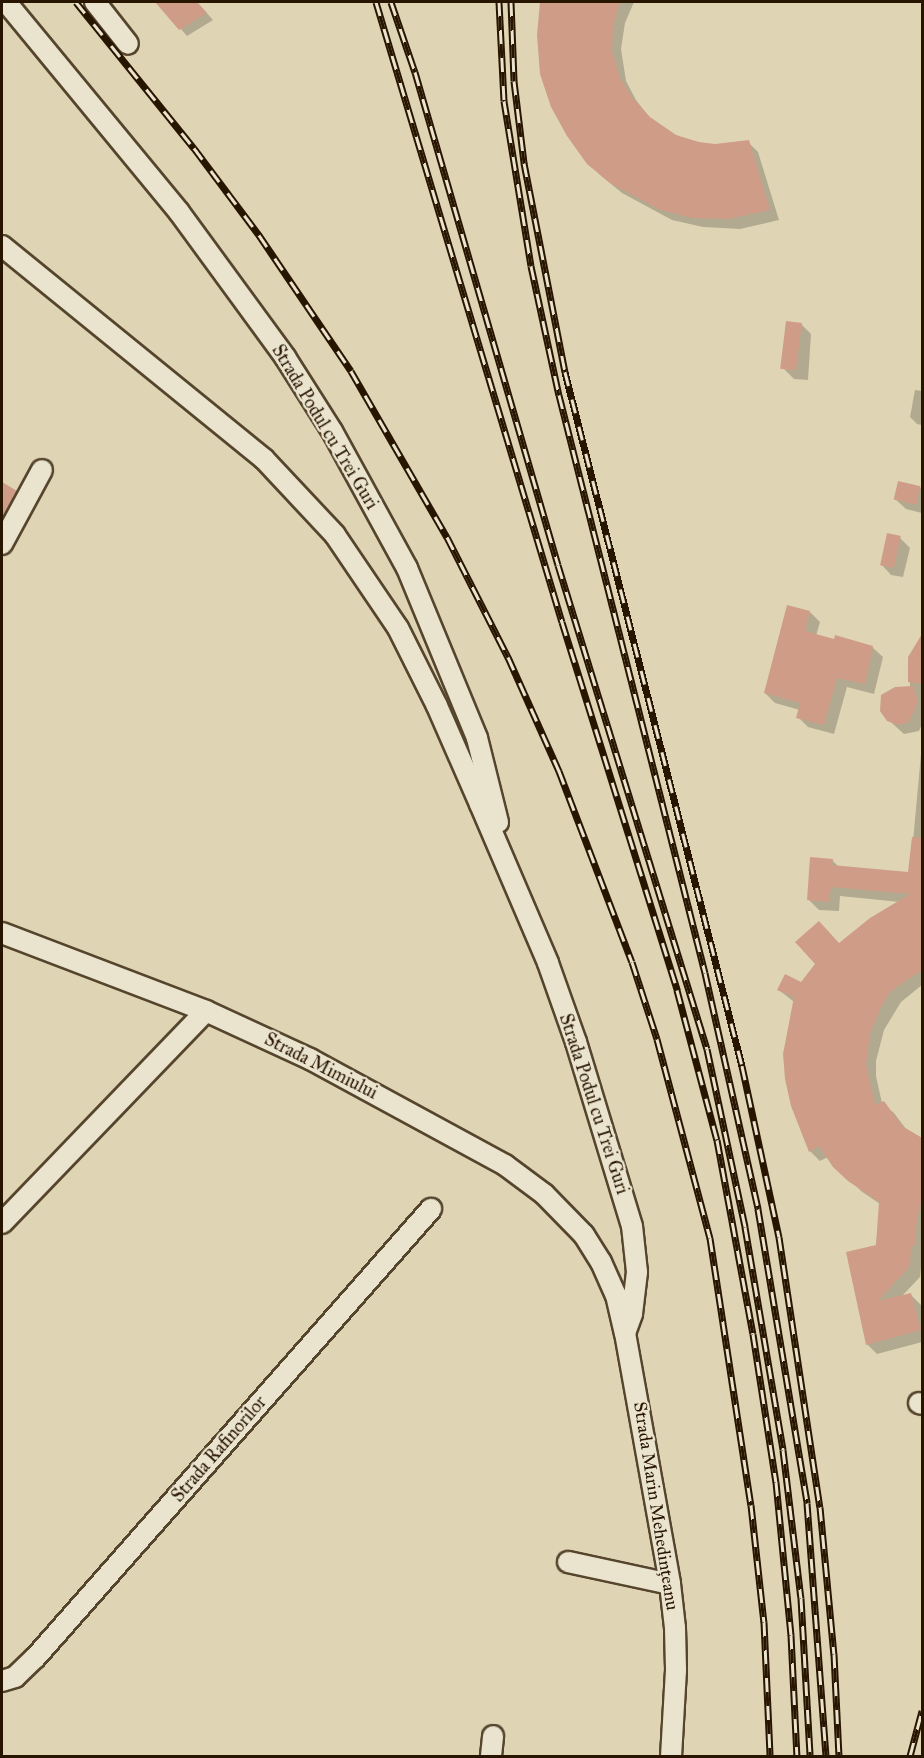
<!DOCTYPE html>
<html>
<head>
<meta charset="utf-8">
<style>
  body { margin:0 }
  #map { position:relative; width:924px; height:1758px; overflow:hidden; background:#dfd5b4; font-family:"IM FELL Great Primer",serif }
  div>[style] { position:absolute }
  .shadow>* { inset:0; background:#0003 }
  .building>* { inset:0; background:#cf9c87; transform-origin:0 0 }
  .roads { filter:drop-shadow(2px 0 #56452d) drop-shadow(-2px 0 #56452d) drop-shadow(0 2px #56452d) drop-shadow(0 -2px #56452d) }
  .minor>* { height:20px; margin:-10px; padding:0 10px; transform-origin:10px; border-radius:10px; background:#eae4ce }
  .rail>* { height:7px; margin-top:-3.5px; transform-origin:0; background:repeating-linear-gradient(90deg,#eae4ce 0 14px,#281500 0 28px); box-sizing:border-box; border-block:2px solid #281500 }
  span { translate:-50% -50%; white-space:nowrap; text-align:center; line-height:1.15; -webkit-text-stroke:4.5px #eae4ce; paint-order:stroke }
  .street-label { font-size:18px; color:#281500 }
  .frame { position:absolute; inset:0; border:3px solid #281500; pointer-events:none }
</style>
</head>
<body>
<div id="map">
  <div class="shadow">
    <i style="clip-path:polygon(157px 2px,197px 2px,213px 20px,187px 36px)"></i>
    <i style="clip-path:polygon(542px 2px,634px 2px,625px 23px,621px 49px,626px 81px,636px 100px,649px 117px,668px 132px,698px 144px,732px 145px,748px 142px,758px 152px,779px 220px,740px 229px,703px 227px,672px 220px,622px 193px,599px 174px,539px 35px)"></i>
    <i style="clip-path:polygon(921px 250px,922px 250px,922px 286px)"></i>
    <i style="clip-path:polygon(801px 324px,811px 334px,808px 380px,794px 379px,784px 369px)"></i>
    <i style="clip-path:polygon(915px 390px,922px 391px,922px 425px,917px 424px,910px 417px)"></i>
    <i style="clip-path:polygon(2px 484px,23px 499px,2px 538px)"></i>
    <i style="clip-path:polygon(920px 487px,922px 490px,922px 513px,906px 509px,895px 499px)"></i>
    <i style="clip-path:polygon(900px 538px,910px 548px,903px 577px,891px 575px,881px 564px)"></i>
    <i style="clip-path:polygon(810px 612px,820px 622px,816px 636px,872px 647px,883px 657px,874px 694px,847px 687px,834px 734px,808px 727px,798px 717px,800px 710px,775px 703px,765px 693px)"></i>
    <i style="clip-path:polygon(922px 647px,922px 724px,919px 731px,904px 734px,884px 716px,910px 687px,909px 664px,913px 653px)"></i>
    <i style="clip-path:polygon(921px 754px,922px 985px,901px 1002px,884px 1030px,876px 1061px,876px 1076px,882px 1103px,894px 1113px,906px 1129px,922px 1138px,922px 1258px,920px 1277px,902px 1296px,910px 1294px,921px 1305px,922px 1342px,877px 1354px,867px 1344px,880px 1204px,861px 1191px,828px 1157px,820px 1161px,810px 1151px,793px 1106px,794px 1002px,779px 990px,802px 984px,839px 945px,900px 902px,840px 896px,839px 911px,819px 910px,808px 899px,832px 860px,839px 867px,910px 874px)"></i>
  </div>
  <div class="building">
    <i style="clip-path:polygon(155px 2px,197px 2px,207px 13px,179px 30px)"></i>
    <i style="clip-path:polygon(540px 2px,620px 2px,613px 26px,612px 51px,620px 78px,631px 96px,650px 117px,676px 135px,699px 142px,715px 144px,749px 140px,770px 210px,729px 219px,692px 218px,660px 210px,610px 183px,587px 164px,567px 136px,551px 107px,540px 74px,537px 35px)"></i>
    <i style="left:786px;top:321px;width:16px;height:48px;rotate:7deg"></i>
    <i style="left:898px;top:481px;width:23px;height:19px;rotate:13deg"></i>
    <i style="clip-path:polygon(2px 482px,17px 491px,2px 520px)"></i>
    <i style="left:887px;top:533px;width:14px;height:33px;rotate:12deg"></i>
    <i style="clip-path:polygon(787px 605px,810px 611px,805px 631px,834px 639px,835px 635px,873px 646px,865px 684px,837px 678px,824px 725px,796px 718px,800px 703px,764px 693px)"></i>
    <i style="clip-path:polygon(922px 634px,922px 684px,908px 682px,908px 657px)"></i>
    <i style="clip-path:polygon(913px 686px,918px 702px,909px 722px,899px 725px,887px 721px,880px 711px,881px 695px,895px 687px)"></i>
    <i style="clip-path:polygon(912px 837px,922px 838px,922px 970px,891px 991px,881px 1007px,870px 1034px,866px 1064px,875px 1105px,884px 1101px,902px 1126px,922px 1138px,922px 1198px,917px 1218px,915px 1246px,911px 1245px,910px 1266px,878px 1301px,911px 1293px,921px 1330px,866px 1345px,846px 1252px,876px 1245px,879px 1202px,848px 1181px,833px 1167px,819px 1146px,809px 1152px,791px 1106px,785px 1079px,783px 1054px,794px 997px,777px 990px,785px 974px,801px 982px,815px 964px,795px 942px,819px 921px,839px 943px,870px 918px,910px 894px,831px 887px,829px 902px,807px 900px,810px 857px,833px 859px,832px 865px,908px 872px)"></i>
  </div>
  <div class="roads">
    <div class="minor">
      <i style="left:6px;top:2px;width:272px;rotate:50.5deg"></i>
      <i style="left:179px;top:212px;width:180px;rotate:53.8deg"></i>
      <i style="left:285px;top:357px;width:88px;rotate:57.6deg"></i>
      <i style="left:332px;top:431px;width:156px;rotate:61.3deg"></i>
      <i style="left:407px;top:568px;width:184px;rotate:67.6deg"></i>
      <i style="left:477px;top:738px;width:87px;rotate:76deg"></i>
      <i style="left:95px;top:2px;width:53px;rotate:51.8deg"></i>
      <i style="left:2px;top:246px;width:338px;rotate:39.1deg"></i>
      <i style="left:264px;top:459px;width:104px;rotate:46.9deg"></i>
      <i style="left:335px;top:535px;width:112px;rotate:55.9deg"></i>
      <i style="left:398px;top:628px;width:87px;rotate:63.4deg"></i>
      <i style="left:437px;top:706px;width:107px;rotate:66.3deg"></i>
      <i style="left:480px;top:804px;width:173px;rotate:66.8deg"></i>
      <i style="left:548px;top:963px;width:84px;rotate:70.5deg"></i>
      <i style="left:576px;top:1042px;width:192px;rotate:73.1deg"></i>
      <i style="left:632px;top:1226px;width:46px;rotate:83.8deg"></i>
      <i style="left:637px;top:1272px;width:42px;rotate:96.8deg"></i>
      <i style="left:632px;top:1314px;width:20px;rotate:110deg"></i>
      <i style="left:2px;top:544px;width:84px;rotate:-61.6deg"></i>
      <i style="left:2px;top:933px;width:218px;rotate:20.9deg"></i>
      <i style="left:206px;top:1011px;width:115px;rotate:24.8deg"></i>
      <i style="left:310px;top:1059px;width:222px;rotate:28.5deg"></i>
      <i style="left:505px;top:1165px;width:49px;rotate:36.6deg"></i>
      <i style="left:544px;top:1194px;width:57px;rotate:45.7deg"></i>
      <i style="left:584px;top:1235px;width:32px;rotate:58deg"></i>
      <i style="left:601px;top:1262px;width:36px;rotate:66deg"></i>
      <i style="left:616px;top:1295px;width:39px;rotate:77deg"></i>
      <i style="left:625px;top:1333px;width:255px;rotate:79.8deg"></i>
      <i style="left:670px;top:1584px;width:44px;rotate:83.5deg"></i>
      <i style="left:675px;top:1628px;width:42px;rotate:88.6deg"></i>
      <i style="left:676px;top:1670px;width:86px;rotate:93.3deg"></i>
      <i style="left:2px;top:1223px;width:294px;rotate:-46.1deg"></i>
      <i style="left:919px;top:1403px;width:3px;rotate:18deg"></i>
      <i style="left:568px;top:1562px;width:104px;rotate:12.2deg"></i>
      <i style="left:2px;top:1681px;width:14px;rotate:-17deg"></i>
      <i style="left:15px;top:1677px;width:28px;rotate:-44deg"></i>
      <i style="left:35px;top:1658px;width:599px;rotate:-48.59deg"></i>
      <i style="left:491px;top:1756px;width:20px;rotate:-84deg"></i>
    </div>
  </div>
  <div class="rail">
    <i style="left:76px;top:2px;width:188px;rotate:51.1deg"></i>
    <i style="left:194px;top:148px;width:109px;rotate:53.2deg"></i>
    <i style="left:259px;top:235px;width:164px;rotate:55.9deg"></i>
    <i style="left:351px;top:371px;width:192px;rotate:60deg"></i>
    <i style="left:447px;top:537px;width:135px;rotate:63.1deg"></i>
    <i style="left:508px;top:657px;width:125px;rotate:65.9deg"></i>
    <i style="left:559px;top:771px;width:204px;rotate:69.1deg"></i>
    <i style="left:632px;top:962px;width:81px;rotate:72deg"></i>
    <i style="left:657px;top:1039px;width:206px;rotate:75.1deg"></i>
    <i style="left:710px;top:1238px;width:270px;rotate:81.3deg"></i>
    <i style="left:751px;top:1505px;width:118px;rotate:83.7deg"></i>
    <i style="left:764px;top:1622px;width:134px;rotate:87.4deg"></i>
    <i style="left:376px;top:2px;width:647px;rotate:73.3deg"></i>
    <i style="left:562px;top:622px;width:386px;rotate:72.6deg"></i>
    <i style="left:677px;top:990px;width:155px;rotate:75.1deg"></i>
    <i style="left:717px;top:1140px;width:197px;rotate:79.5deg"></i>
    <i style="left:753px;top:1334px;width:150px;rotate:81.2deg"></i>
    <i style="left:776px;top:1482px;width:154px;rotate:84.4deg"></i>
    <i style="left:791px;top:1635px;width:121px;rotate:87.2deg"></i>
    <i style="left:391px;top:2px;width:74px;rotate:71.1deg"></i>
    <i style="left:415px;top:72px;width:513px;rotate:73.82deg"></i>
    <i style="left:558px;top:565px;width:506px;rotate:72.89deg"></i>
    <i style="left:707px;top:1049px;width:182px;rotate:77.9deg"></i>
    <i style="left:745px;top:1227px;width:226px;rotate:80.3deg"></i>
    <i style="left:783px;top:1450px;width:149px;rotate:83.1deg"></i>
    <i style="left:801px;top:1598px;width:158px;rotate:86.7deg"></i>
    <i style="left:499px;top:2px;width:99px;rotate:87.1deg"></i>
    <i style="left:504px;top:101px;width:167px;rotate:80.7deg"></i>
    <i style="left:531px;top:266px;width:132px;rotate:77.8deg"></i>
    <i style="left:559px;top:395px;width:596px;rotate:75.82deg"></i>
    <i style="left:705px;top:973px;width:242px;rotate:77.3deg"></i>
    <i style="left:758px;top:1209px;width:298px;rotate:80.5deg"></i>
    <i style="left:807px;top:1503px;width:254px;rotate:85.7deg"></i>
    <i style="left:511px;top:2px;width:79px;rotate:87.8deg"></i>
    <i style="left:514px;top:81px;width:83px;rotate:83deg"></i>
    <i style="left:524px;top:163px;width:213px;rotate:78.9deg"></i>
    <i style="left:565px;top:372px;width:716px;rotate:75.69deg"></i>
    <i style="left:742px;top:1066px;width:175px;rotate:77.8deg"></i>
    <i style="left:779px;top:1237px;width:273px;rotate:81.4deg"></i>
    <i style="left:820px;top:1507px;width:148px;rotate:84.6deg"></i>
    <i style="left:834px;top:1654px;width:102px;rotate:87.2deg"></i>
    <i style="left:910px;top:1756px;width:47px;rotate:-75.1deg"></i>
  </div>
  <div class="street-label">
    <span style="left:325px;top:427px;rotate:59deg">Strada Podul cu Trei Guri</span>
    <span style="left:321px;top:1066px;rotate:27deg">Strada Mimiului</span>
    <span style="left:594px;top:1104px;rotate:72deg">Strada Podul cu Trei Guri</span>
    <span style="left:219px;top:1449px;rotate:-49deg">Strada Rafinorilor</span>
    <span style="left:656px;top:1506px;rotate:81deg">Strada Marin Mehedințeanu</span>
  </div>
  <div class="frame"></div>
</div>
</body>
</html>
